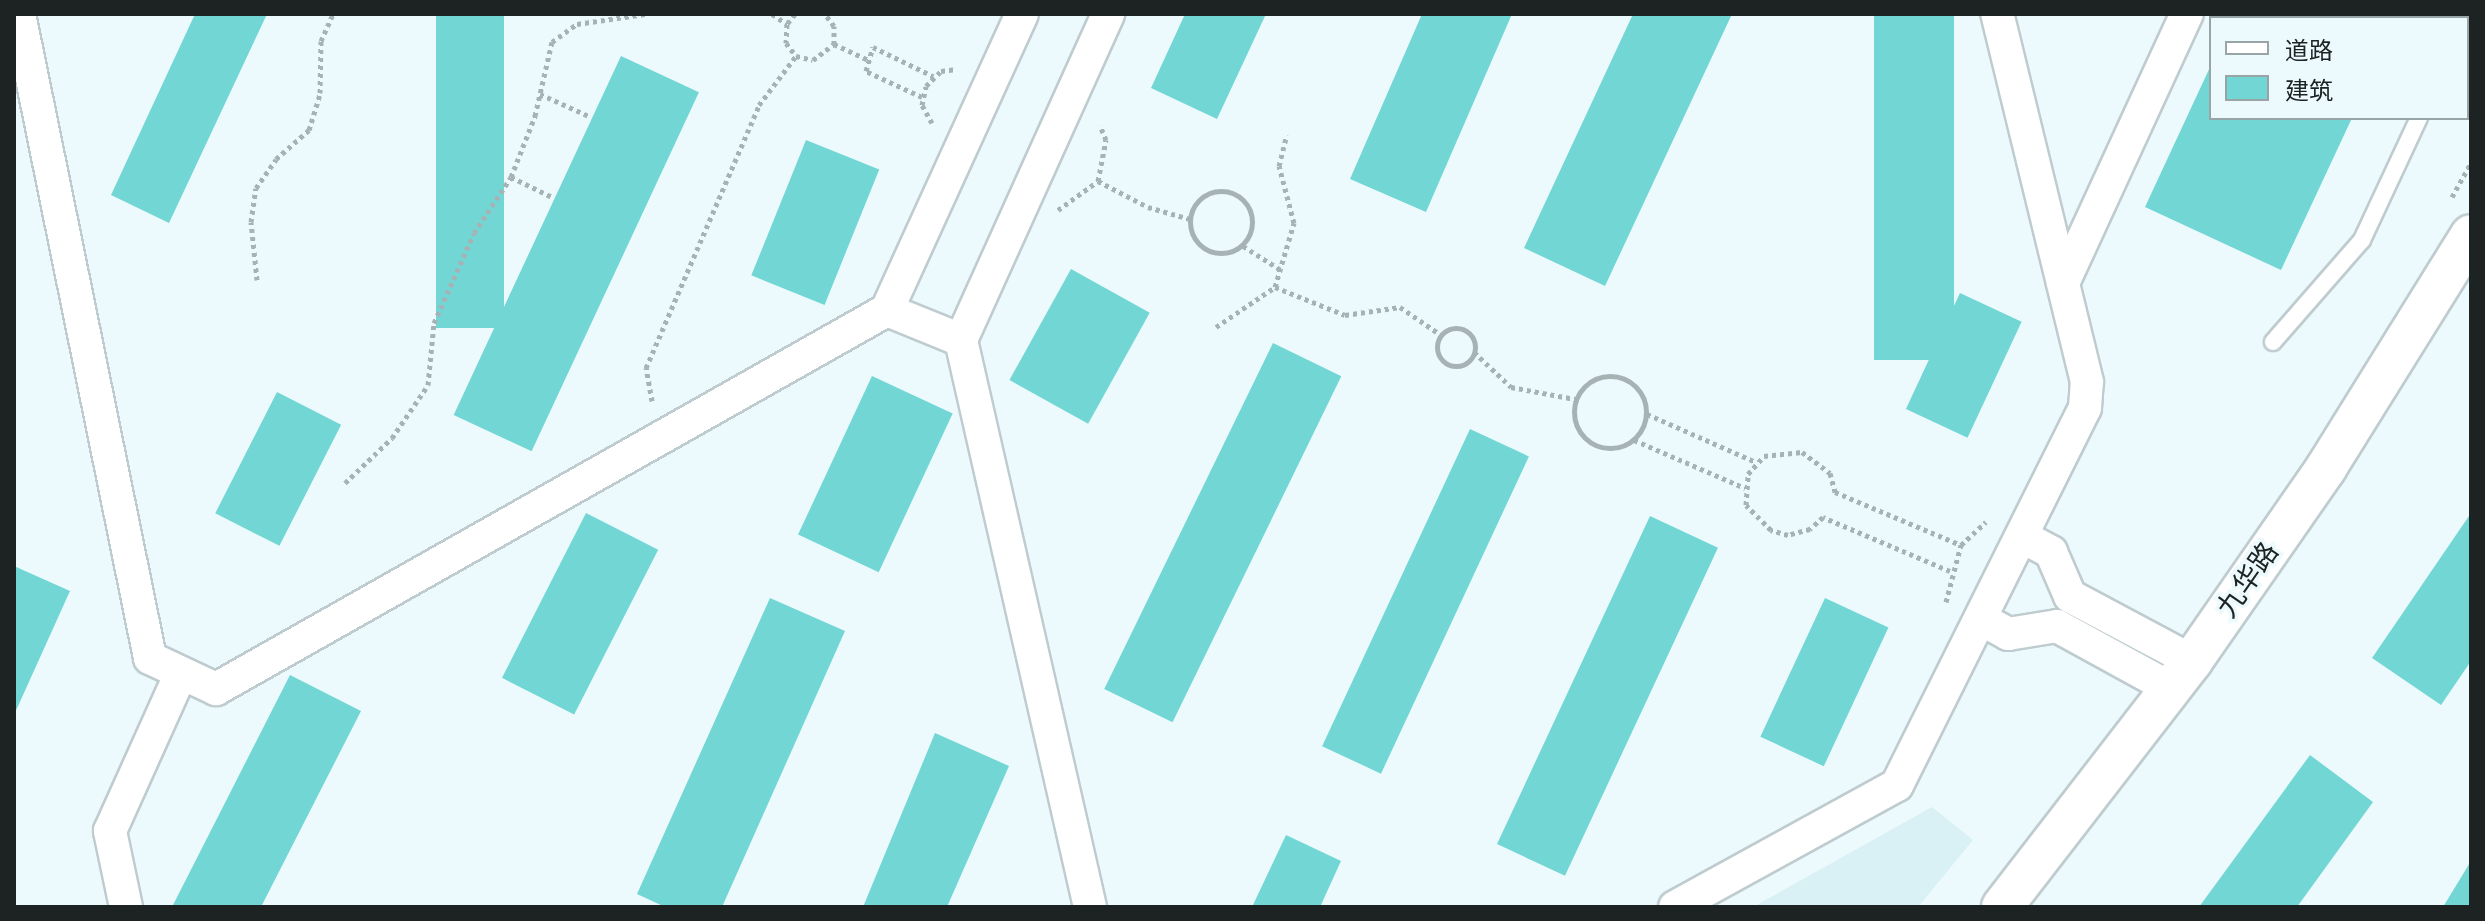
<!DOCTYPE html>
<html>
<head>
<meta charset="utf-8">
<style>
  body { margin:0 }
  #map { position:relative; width:2485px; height:921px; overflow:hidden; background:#ecfafd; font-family:"Fira Sans","Noto Sans SC",sans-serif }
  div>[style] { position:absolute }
  .built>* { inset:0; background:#d9f0f5 }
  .building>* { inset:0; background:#72d7d4; transform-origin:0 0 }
  .path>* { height:5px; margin-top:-2.5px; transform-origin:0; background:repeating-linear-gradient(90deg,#a7b2b4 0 4px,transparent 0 8px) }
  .path>.ring { margin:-2.5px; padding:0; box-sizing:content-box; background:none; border:5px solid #a7b2b4; border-radius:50% }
  .roads { filter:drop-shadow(2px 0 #bfcccf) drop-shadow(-2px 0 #bfcccf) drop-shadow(0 2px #bfcccf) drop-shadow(0 -2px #bfcccf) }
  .service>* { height:16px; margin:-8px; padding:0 8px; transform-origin:8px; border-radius:8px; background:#fff }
  .minor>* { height:32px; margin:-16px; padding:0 16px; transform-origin:16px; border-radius:16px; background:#fff }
  .tertiary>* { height:40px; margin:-20px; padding:0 20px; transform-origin:20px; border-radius:20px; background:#fff }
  span { translate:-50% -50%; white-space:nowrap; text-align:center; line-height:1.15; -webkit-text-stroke:7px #ecfafd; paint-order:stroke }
  .street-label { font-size:28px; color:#1d2223 }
  .frame { position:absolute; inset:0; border:16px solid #1d2223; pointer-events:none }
  .legend { position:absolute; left:2209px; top:16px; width:260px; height:104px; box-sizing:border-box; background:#ecfafd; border:2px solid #99a4a6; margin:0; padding:10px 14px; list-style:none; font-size:24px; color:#1d2223 }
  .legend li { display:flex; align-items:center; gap:16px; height:40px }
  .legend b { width:40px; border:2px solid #99a4a6 }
</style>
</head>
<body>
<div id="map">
  <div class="built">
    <i style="clip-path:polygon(1932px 807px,1973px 840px,1918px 907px,1753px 907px)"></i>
  </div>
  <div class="building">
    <i style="clip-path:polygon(195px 14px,267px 14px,169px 223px,111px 195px)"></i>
    <i style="left:436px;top:14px;width:68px;height:314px"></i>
    <i style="clip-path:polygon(1185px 14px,1266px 14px,1217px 119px,1151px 88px)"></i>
    <i style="clip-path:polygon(1422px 14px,1512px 14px,1426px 212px,1350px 179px)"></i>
    <i style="clip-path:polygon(1633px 14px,1732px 14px,1605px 286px,1524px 248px)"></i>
    <i style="left:1874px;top:14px;width:80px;height:346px"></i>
    <i style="clip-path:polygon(2235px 14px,2401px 14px,2233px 18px)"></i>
    <i style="left:621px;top:56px;width:86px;height:396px;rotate:25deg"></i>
    <i style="clip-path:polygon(2211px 65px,2211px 118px,2352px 118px,2281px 270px,2145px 207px)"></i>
    <i style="left:806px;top:140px;width:79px;height:146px;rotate:22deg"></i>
    <i style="left:1071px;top:269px;width:90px;height:127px;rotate:29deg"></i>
    <i style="left:1960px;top:293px;width:68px;height:128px;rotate:25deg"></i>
    <i style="left:1273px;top:343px;width:76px;height:385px;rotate:26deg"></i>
    <i style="left:872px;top:376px;width:89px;height:175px;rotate:25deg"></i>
    <i style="left:277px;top:392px;width:72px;height:136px;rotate:27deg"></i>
    <i style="left:1470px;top:429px;width:65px;height:350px;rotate:25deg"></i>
    <i style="left:586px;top:513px;width:81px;height:185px;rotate:27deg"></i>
    <i style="clip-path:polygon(2471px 513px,2471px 661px,2441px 705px,2372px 658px)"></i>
    <i style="left:1650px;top:516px;width:75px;height:362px;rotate:25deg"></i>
    <i style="clip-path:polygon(14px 566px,70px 591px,14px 715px)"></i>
    <i style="clip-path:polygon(770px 598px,845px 631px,722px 907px,665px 907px,637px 894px)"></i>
    <i style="left:1825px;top:598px;width:70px;height:153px;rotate:25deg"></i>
    <i style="clip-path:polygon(290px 675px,361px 711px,261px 907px,172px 907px)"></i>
    <i style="clip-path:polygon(935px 733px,1009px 766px,947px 907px,863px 907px)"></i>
    <i style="clip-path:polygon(2310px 755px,2373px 802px,2297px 907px,2199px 907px)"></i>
    <i style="clip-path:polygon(1286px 835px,1341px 861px,1320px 907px,1252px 907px)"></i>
    <i style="clip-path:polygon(2471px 861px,2471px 907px,2443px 907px)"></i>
  </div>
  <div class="path">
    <i style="left:772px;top:14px;width:18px;rotate:34deg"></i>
    <i style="left:795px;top:14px;width:13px;rotate:129deg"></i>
    <i style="left:787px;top:24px;width:19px;rotate:93deg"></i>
    <i style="left:786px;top:43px;width:16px;rotate:52deg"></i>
    <i style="left:796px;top:56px;width:17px;rotate:13deg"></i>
    <i style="left:813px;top:60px;width:26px;rotate:-37deg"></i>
    <i style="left:834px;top:44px;width:18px;rotate:-90deg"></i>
    <i style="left:834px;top:26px;width:15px;rotate:-127deg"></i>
    <i style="left:834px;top:44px;width:38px;rotate:25deg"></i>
    <i style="left:540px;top:94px;width:56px;rotate:24.3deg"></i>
    <i style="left:922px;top:97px;width:62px;rotate:-155.1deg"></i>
    <i style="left:866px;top:71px;width:25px;rotate:-74deg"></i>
    <i style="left:873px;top:47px;width:67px;rotate:25.8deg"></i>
    <i style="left:932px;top:123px;width:21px;rotate:-119deg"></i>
    <i style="left:922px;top:105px;width:19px;rotate:-78deg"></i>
    <i style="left:926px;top:86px;width:21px;rotate:-45deg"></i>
    <i style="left:941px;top:71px;width:16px;rotate:-7deg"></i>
    <i style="left:511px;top:177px;width:48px;rotate:26deg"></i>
    <i style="left:1098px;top:181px;width:56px;rotate:27.5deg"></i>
    <i style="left:1148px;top:207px;width:44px;rotate:15.9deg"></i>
    <i class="ring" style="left:1190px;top:191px;width:57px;height:57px"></i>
    <i style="left:2452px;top:197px;width:39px;rotate:-61deg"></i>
    <i style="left:1058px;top:210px;width:49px;rotate:-35.9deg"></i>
    <i style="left:1098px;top:181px;width:42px;rotate:-79deg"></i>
    <i style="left:1106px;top:140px;width:16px;rotate:-112deg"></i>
    <i style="left:1243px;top:246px;width:45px;rotate:32.3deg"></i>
    <i style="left:257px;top:280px;width:58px;rotate:-95.9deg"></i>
    <i style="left:251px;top:222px;width:34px;rotate:-82deg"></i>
    <i style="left:256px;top:188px;width:35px;rotate:-55deg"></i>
    <i style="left:276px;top:159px;width:44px;rotate:-41.3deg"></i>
    <i style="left:309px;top:130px;width:39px;rotate:-73deg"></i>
    <i style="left:320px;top:93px;width:52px;rotate:-88.9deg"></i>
    <i style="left:321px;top:41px;width:30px;rotate:-66deg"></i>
    <i style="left:1275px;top:287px;width:75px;rotate:21.8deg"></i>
    <i style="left:1345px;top:315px;width:56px;rotate:-8.3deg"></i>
    <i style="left:1400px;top:307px;width:50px;rotate:34.3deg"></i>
    <i style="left:1216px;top:327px;width:71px;rotate:-34.1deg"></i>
    <i style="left:1275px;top:287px;width:67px;rotate:-73.5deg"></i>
    <i style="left:1294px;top:223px;width:59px;rotate:-104.7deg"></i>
    <i style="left:1279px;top:166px;width:32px;rotate:-76deg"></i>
    <i class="ring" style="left:1437px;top:328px;width:33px;height:33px"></i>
    <i style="left:1474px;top:352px;width:51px;rotate:43.4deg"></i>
    <i style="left:1511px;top:387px;width:65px;rotate:10.6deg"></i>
    <i class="ring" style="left:1574px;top:376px;width:67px;height:67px"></i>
    <i style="left:652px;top:401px;width:34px;rotate:-100deg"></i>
    <i style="left:646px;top:368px;width:286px;rotate:-66.7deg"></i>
    <i style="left:759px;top:105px;width:61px;rotate:-52.9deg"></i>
    <i style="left:1647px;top:414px;width:119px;rotate:23.8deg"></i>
    <i style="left:1634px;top:440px;width:121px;rotate:23.4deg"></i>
    <i style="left:345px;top:483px;width:65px;rotate:-43.8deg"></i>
    <i style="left:392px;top:438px;width:64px;rotate:-55.8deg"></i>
    <i style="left:428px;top:385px;width:62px;rotate:-84.5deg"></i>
    <i style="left:434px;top:323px;width:98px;rotate:-66deg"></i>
    <i style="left:474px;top:233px;width:67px;rotate:-56.5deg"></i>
    <i style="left:511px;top:177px;width:66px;rotate:-68.5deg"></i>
    <i style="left:535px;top:116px;width:76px;rotate:-77.1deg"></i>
    <i style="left:552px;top:42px;width:31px;rotate:-36deg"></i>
    <i style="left:577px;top:24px;width:69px;rotate:-8.4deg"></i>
    <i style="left:1950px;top:571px;width:138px;rotate:-157deg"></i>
    <i style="left:1823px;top:517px;width:18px;rotate:137deg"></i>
    <i style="left:1810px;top:529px;width:23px;rotate:165deg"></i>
    <i style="left:1788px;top:535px;width:18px;rotate:-164deg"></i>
    <i style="left:1771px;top:530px;width:35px;rotate:-135deg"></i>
    <i style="left:1746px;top:505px;width:31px;rotate:-86deg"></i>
    <i style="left:1748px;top:474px;width:24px;rotate:-48deg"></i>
    <i style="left:1764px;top:456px;width:38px;rotate:-6deg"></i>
    <i style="left:1802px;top:452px;width:35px;rotate:37deg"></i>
    <i style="left:1830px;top:473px;width:20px;rotate:75deg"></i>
    <i style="left:1835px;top:492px;width:137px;rotate:22.8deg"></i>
    <i style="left:1946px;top:602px;width:59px;rotate:-75.3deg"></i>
    <i style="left:1961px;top:545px;width:34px;rotate:-43deg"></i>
  </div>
  <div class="roads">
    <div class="service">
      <i style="left:2467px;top:18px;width:4px;rotate:-63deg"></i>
      <i style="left:2273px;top:342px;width:135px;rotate:-48.9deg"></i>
      <i style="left:2362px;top:240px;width:135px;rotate:-65deg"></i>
    </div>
    <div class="minor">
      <i style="left:19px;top:14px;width:657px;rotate:78.5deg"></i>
      <i style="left:150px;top:658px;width:73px;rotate:25.2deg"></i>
      <i style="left:216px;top:689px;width:771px;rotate:-29.46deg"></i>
      <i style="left:887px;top:310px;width:325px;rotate:-65.5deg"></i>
      <i style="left:2063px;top:283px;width:296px;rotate:-65.3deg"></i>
      <i style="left:887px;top:310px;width:80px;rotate:22.1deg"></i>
      <i style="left:2023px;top:537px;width:32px;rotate:28deg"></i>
      <i style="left:2051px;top:552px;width:48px;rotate:66.6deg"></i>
      <i style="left:2070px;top:596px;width:138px;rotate:28deg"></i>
      <i style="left:1983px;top:620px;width:29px;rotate:29deg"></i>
      <i style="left:2008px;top:634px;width:50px;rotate:-9.3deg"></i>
      <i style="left:2057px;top:626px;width:131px;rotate:28.7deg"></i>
      <i style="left:126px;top:907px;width:78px;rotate:-101.9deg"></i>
      <i style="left:110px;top:831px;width:173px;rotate:-65.8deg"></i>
      <i style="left:1090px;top:907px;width:581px;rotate:-102.82deg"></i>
      <i style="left:961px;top:340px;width:358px;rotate:-65.7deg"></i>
      <i style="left:1675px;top:907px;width:253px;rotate:-28.8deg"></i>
      <i style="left:1897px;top:785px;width:421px;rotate:-63.5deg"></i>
      <i style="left:2085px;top:408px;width:26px;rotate:-86deg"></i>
      <i style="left:2087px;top:382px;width:379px;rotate:-103.7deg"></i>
    </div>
    <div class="tertiary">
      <i style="left:2002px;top:907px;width:311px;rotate:-52.3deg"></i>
      <i style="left:2192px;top:661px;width:235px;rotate:-55.2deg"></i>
      <i style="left:2326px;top:468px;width:274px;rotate:-58.1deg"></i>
    </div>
  </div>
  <div class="street-label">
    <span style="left:2248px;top:580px;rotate:-55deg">九华路</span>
  </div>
  <div class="frame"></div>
  <ul class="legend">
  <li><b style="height:10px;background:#fff"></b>道路</li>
  <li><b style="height:22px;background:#72d7d4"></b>建筑</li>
  </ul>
</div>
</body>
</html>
